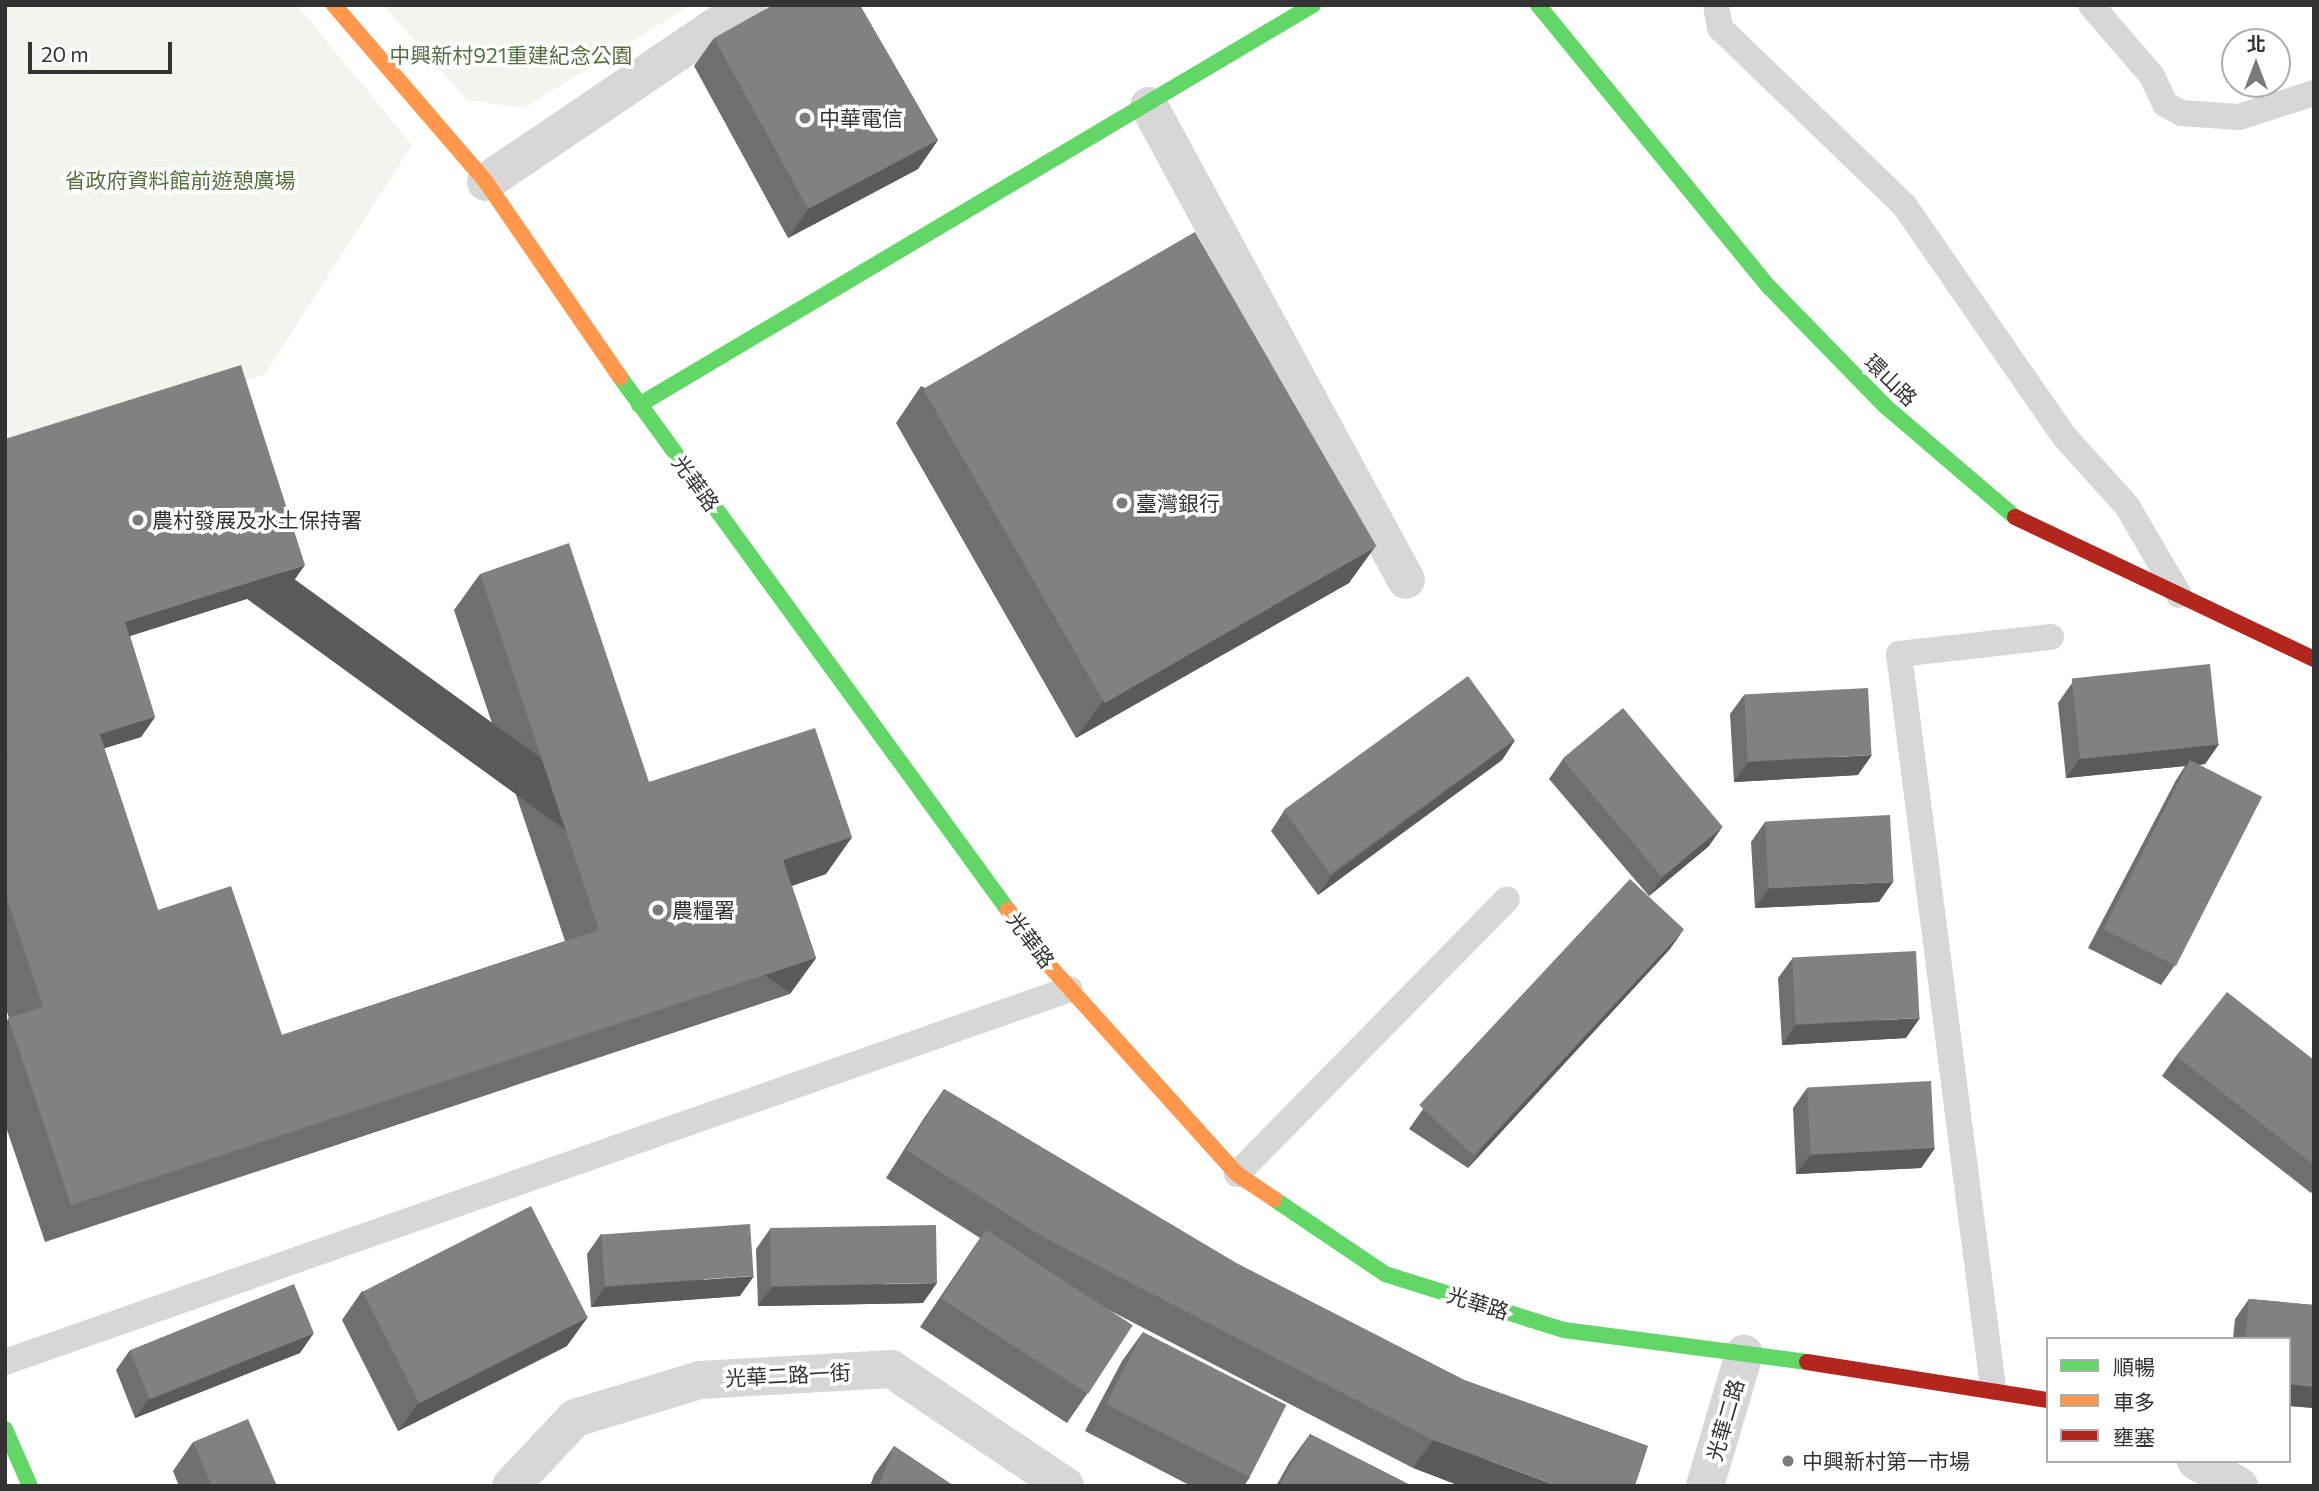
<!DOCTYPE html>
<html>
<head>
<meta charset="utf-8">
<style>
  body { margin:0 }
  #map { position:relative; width:2319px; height:1491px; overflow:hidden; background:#fff; font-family:Commissioner,"Noto Sans TC",sans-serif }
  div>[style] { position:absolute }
  .green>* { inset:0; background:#f1f5ed }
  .lane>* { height:26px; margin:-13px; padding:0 13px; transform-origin:13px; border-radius:13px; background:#d7d7d7 }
  .street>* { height:38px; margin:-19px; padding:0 19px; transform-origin:19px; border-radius:19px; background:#d7d7d7 }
  .fast>* { height:16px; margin:-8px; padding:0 8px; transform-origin:8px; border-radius:8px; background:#63d668 }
  .slow>* { height:16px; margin:-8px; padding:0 8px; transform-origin:8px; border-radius:8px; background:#ff974d }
  .jam>* { height:16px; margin:-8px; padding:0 8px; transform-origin:8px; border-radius:8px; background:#b3261e }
  .wall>* { inset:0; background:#6f6f6f }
  .shaded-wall>* { inset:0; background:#5a5a5a; transform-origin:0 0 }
  .building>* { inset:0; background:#818181; transform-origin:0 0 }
  .dots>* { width:19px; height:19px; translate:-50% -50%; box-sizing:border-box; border:4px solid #fff; border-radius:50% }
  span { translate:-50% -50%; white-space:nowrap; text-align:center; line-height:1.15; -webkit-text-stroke:7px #fff; paint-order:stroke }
  .park-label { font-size:21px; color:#56703f }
  .poi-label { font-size:21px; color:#333 }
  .left { translate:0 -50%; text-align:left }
  .street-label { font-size:21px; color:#333 }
  .frame { position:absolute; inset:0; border:7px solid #333; pointer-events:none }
  .legend { position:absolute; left:2046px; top:1337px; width:245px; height:126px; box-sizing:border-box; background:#fff; border:2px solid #adadad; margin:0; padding:9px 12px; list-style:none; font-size:21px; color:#333 }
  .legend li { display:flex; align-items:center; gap:14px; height:35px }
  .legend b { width:35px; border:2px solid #adadad }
  .north { position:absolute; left:2221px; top:28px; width:70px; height:70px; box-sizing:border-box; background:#fff; border:2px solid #adadad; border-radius:50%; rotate:0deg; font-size:19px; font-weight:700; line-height:28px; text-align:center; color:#333 }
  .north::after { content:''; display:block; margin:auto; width:24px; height:32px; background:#7a7a7a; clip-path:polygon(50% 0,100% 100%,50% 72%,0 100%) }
  .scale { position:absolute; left:28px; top:42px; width:144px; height:32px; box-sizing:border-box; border:4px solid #333; border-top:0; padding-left:9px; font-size:21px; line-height:24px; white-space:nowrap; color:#333; -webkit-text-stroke:5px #fff; paint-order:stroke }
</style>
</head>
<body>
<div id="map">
  <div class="green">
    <i style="clip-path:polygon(5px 5px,297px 5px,412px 145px,265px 374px,5px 451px)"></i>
    <i style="clip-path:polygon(383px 5px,691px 5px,524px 108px,467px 100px)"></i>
  </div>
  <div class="lane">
    <i style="left:1716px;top:5px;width:23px;rotate:80deg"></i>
    <i style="left:1720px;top:28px;width:255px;rotate:43.9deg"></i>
    <i style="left:1904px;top:205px;width:281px;rotate:55.3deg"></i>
    <i style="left:2064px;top:436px;width:94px;rotate:48deg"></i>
    <i style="left:2127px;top:506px;width:103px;rotate:59.7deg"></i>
    <i style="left:2091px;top:5px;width:94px;rotate:49.3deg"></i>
    <i style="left:2152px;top:76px;width:31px;rotate:65deg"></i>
    <i style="left:2165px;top:104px;width:18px;rotate:29deg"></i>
    <i style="left:2181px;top:113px;width:58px;rotate:3.9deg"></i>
    <i style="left:2239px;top:117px;width:79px;rotate:-17.7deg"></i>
    <i style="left:1237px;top:1174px;width:385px;rotate:-45.5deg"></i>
    <i style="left:5px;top:1362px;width:1128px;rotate:-19.3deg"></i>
    <i style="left:1993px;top:1387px;width:739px;rotate:-97.31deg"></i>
    <i style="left:1899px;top:654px;width:153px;rotate:-6.4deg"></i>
  </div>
  <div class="street">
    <i style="left:1149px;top:106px;width:539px;rotate:61.53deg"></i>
    <i style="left:486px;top:182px;width:315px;rotate:-34.1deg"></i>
    <i style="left:2196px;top:1461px;width:50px;rotate:30.2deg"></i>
    <i style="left:511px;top:1486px;width:93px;rotate:-46.7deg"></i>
    <i style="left:575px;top:1418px;width:131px;rotate:-16.9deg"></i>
    <i style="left:700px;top:1380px;width:191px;rotate:-3.3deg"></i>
    <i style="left:891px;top:1369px;width:210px;rotate:33.9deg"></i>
    <i style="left:1705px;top:1486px;width:138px;rotate:-73.5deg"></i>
  </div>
  <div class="fast">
    <i style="left:1538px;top:5px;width:366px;rotate:50.7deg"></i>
    <i style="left:1770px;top:288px;width:165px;rotate:45.7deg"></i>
    <i style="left:1885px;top:406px;width:171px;rotate:40.5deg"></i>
    <i style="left:620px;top:377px;width:659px;rotate:53.95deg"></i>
    <i style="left:639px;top:405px;width:784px;rotate:-30.69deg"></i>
    <i style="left:1274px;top:1199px;width:134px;rotate:34deg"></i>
    <i style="left:1385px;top:1274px;width:188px;rotate:17.4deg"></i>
    <i style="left:1564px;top:1330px;width:245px;rotate:7.5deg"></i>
    <i style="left:5px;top:1429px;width:62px;rotate:66.3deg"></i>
  </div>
  <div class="slow">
    <i style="left:334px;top:5px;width:233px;rotate:49.3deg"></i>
    <i style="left:486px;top:182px;width:237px;rotate:55.5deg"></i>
    <i style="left:1008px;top:910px;width:66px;rotate:53.7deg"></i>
    <i style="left:1047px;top:963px;width:284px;rotate:48deg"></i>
    <i style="left:1237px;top:1174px;width:45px;rotate:34deg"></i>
  </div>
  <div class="jam">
    <i style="left:2015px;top:517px;width:331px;rotate:25.4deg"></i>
    <i style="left:1807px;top:1362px;width:244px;rotate:9deg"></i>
  </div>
  <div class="wall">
    <i style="clip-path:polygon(714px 38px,938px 140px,918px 169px,788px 238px,694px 66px)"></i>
    <i style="clip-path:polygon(921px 386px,1349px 583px,1076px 738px,896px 423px)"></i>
    <i style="clip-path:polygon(5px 439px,291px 585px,130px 636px,155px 717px,141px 737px,104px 748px,158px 910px,282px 1035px,565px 941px,454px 610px,480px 574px,649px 782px,852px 837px,826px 874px,792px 886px,816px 958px,790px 994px,45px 1242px,5px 1124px,5px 1022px,9px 1018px,5px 1006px)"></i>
    <i style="clip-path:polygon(2072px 683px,2219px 744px,2205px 764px,2199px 765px,2175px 965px,2161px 985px,2088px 948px,2176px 780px,2185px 766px,2066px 778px,2058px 703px)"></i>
    <i style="clip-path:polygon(1744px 695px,1858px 775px,1734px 782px,1730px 714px)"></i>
    <i style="clip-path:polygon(1515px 740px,1502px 760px,1318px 895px,1271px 831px,1284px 811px)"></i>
    <i style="clip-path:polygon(1563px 759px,1709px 846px,1649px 896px,1549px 779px)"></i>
    <i style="clip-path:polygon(1765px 822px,1879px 902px,1755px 908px,1751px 842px)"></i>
    <i style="clip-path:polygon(1670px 949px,1468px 1168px,1409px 1129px,1423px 1109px)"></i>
    <i style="clip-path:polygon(1792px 959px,1906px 1038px,1782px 1045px,1778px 978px)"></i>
    <i style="clip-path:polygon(2176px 1056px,2314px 1060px,2314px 1190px,2311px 1193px,2162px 1076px)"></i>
    <i style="clip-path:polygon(1807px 1088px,1935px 1148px,1921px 1168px,1796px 1174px,1793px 1108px)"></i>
    <i style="clip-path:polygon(944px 1089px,1236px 1263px,1464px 1380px,1648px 1446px,1413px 1468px,1109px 1310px,1087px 1394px,1067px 1423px,920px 1327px,980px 1238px,886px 1178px,924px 1118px)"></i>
    <i style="clip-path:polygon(770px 1229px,923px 1303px,758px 1306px,756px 1249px)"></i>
    <i style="clip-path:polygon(601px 1234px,740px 1296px,591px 1307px,587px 1254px)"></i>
    <i style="clip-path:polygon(362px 1291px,567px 1346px,398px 1431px,342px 1320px)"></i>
    <i style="clip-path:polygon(2249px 1299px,2314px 1305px,2314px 1408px,2289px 1406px,2289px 1339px,2233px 1339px,2235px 1319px)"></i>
    <i style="clip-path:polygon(1143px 1332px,1250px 1477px,1244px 1486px,1191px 1486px,1085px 1431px,1122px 1361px)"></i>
    <i style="clip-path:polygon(130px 1350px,300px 1353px,135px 1418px,116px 1370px)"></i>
    <i style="clip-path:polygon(1310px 1434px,1412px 1486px,1276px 1486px,1289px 1463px)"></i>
    <i style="clip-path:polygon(193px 1442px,277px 1486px,179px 1486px,173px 1471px)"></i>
    <i style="clip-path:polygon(894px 1446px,954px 1486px,870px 1486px,874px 1475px)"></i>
  </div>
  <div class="shaded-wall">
    <i style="clip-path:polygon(938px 140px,918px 169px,788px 238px,808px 209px)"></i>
    <i style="clip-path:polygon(1375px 547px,1349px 583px,1076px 738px,1102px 702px)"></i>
    <i style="clip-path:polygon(305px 565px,291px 585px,111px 642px,125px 622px)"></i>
    <i style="clip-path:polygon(155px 717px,141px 737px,5px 779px,5px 764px)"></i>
    <i style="clip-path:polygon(1515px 740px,1502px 760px,1318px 895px,1332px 875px)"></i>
    <i style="clip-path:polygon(2219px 744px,2205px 764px,2186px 766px,2190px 760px,2185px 766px,2066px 778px,2080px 758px)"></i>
    <i style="clip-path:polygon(1872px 755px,1858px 775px,1734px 782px,1748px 762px)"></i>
    <i style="clip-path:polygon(1723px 826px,1709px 846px,1649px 896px,1663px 876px)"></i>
    <i style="clip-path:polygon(852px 837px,826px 874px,758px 897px,783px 860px)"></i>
    <i style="clip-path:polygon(1893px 882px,1879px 902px,1755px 908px,1769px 888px)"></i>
    <i style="clip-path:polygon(1684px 929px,1670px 949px,1468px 1168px,1482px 1148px)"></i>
    <i style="left:816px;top:958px;width:44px;height:785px;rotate:126deg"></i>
    <i style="clip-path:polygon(1920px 1018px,1906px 1038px,1782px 1045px,1796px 1025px)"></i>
    <i style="clip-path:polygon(1935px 1148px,1921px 1168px,1796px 1174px,1810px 1155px)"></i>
    <i style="clip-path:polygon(754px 1276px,740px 1296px,591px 1307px,605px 1287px)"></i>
    <i style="clip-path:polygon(937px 1283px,923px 1303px,758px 1306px,772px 1287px)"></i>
    <i style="clip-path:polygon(588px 1317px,567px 1346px,398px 1431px,418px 1403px)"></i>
    <i style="clip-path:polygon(314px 1333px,300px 1353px,135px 1418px,149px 1398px)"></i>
    <i style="clip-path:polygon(2289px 1384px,2314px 1387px,2314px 1408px,2289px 1406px)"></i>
    <i style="clip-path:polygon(1433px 1440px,1558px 1486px,1460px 1486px,1413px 1468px)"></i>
  </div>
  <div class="building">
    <i style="clip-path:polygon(773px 5px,860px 5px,938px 140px,808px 209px,714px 38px)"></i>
    <i style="left:1195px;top:232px;width:363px;height:314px;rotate:60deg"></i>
    <i style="clip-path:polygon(241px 365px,305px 565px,125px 622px,155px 717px,99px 734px,98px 729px,5px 759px,5px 439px)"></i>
    <i style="clip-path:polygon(569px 543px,649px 782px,815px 728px,852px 837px,783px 860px,816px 958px,71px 1205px,8px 1018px,43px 1007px,5px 893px,5px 759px,98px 729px,158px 910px,231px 886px,282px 1035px,599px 930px,480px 574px)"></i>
    <i style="left:2210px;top:664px;width:81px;height:139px;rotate:84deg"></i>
    <i style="left:1468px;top:676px;width:79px;height:228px;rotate:54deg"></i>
    <i style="left:1868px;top:688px;width:67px;height:124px;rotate:87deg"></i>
    <i style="left:1623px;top:708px;width:155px;height:79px;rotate:50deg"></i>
    <i style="left:2190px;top:760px;width:81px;height:190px;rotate:27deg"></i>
    <i style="left:1890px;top:815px;width:67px;height:125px;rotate:87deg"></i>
    <i style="left:1630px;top:879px;width:74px;height:309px;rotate:43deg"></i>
    <i style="left:1916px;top:951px;width:67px;height:124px;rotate:87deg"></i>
    <i style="clip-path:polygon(2227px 992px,2314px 1060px,2314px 1165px,2176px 1056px)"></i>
    <i style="left:1931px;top:1081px;width:67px;height:124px;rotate:87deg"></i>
    <i style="clip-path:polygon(944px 1089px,1236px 1263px,1464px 1380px,1648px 1446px,1635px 1486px,1558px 1486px,1433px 1440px,1045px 1238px,906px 1150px)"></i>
    <i style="left:531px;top:1206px;width:125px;height:189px;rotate:63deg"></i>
    <i style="left:750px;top:1224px;width:52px;height:149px;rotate:86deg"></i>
    <i style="left:936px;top:1225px;width:58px;height:166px;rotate:89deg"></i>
    <i style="left:986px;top:1230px;width:175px;height:82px;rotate:33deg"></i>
    <i style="left:294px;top:1284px;width:53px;height:177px;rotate:68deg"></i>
    <i style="clip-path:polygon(2249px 1299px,2314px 1305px,2314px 1387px,2289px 1384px,2289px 1339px,2245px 1339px)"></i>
    <i style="left:1143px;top:1332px;width:161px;height:81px;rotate:27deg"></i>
    <i style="clip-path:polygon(248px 1419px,277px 1486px,212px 1486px,193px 1442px)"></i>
    <i style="clip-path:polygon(1310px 1434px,1412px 1486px,1279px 1486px)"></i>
    <i style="clip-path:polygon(894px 1446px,954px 1486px,879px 1486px)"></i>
  </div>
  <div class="dots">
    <i style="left:805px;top:118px;background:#7a7a7a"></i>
    <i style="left:1122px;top:503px;background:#7a7a7a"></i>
    <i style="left:138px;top:520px;background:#7a7a7a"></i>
    <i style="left:658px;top:910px;background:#7a7a7a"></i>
    <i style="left:1788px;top:1461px;background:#7a7a7a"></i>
  </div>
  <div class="park-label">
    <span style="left:511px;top:55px">中興新村921重建紀念公園</span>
    <span style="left:180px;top:180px">省政府資料館前遊憩廣場</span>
  </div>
  <div class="poi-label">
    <span class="left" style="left:819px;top:118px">中華電信</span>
    <span class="left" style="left:1136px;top:503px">臺灣銀行</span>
    <span class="left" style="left:152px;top:520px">農村發展及水土保持署</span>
    <span class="left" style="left:672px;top:910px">農糧署</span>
    <span class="left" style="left:1802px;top:1461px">中興新村第一市場</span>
  </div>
  <div class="street-label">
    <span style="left:1891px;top:380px;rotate:44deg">環山路</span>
    <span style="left:696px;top:483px;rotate:54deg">光華路</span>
    <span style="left:1031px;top:940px;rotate:53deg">光華路</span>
    <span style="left:1478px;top:1303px;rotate:17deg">光華路</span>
    <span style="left:788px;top:1375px;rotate:-3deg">光華二路一街</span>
    <span style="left:1725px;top:1420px;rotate:-74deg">光華二路</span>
  </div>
  <div class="frame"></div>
  <ul class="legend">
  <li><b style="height:9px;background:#63d668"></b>順暢</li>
  <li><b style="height:9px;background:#ff974d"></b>車多</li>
  <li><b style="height:9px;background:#b3261e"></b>壅塞</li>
  </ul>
  <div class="north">北</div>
  <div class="scale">20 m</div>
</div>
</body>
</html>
